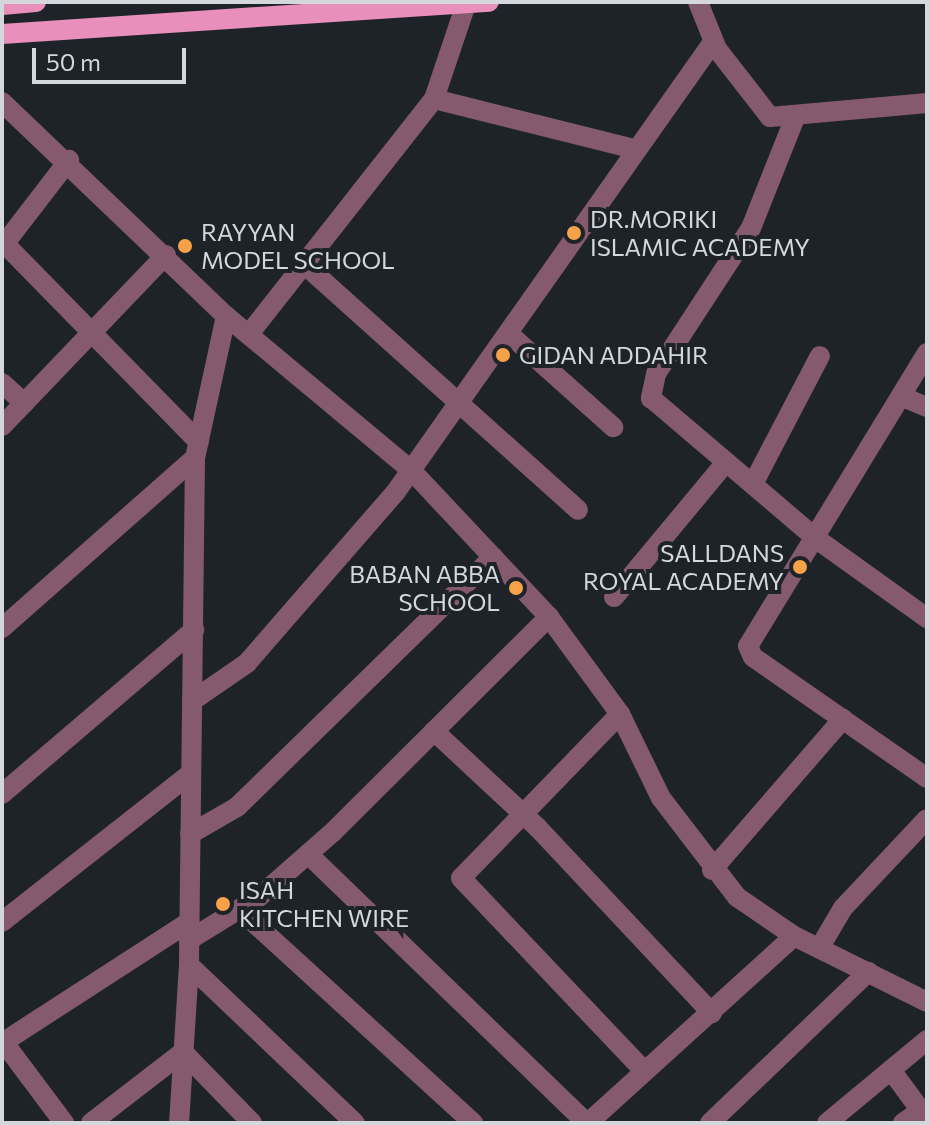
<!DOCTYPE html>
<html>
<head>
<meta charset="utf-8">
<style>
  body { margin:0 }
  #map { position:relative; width:929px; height:1125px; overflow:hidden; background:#1e2329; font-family:Commissioner,sans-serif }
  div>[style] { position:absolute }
  .minor>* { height:20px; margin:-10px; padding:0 10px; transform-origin:10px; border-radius:10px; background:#855a6e }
  .major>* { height:20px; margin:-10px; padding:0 10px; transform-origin:10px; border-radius:10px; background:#e890bb }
  .dots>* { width:22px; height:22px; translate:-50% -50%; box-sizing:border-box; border:4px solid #1e2329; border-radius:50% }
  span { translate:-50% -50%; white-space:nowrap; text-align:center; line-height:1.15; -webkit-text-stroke:8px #1e2329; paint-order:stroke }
  .poi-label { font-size:24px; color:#d4d8dc }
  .left { translate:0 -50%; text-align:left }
  .right { translate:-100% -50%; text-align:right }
  .frame { position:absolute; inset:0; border:4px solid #d4d8dc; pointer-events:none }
  .scale { position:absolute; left:32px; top:48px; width:154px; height:36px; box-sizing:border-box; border:4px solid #d4d8dc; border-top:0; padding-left:10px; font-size:24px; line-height:28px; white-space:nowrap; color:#d4d8dc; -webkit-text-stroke:6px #1e2329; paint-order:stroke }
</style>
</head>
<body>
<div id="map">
  <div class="minor">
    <i style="left:698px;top:2px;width:51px;rotate:68deg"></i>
    <i style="left:717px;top:49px;width:86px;rotate:52.1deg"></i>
    <i style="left:770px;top:117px;width:158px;rotate:-5.1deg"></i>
    <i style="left:434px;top:99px;width:206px;rotate:14deg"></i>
    <i style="left:2px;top:102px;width:310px;rotate:43.7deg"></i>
    <i style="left:226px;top:316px;width:145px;rotate:102.3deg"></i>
    <i style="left:195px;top:458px;width:507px;rotate:90.68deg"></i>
    <i style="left:189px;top:965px;width:158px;rotate:93.6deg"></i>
    <i style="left:794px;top:120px;width:116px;rotate:111.7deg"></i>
    <i style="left:751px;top:228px;width:174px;rotate:123.1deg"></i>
    <i style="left:656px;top:374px;width:25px;rotate:102deg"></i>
    <i style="left:651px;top:398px;width:219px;rotate:40.4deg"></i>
    <i style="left:818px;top:540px;width:134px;rotate:35.6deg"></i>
    <i style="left:5px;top:244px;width:277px;rotate:45.6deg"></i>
    <i style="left:2px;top:247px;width:110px;rotate:-52.4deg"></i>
    <i style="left:304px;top:264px;width:368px;rotate:41.9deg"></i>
    <i style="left:226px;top:316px;width:242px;rotate:39.8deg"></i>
    <i style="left:412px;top:471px;width:200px;rotate:46.8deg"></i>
    <i style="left:549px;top:617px;width:120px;rotate:53.8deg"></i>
    <i style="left:620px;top:714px;width:93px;rotate:64deg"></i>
    <i style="left:661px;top:798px;width:125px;rotate:52.5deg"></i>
    <i style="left:737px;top:897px;width:69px;rotate:34.4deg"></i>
    <i style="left:794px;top:936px;width:148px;rotate:26.4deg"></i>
    <i style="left:249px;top:334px;width:299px;rotate:-51.8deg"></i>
    <i style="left:434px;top:99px;width:100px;rotate:-71.4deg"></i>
    <i style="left:509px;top:334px;width:140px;rotate:41.8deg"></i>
    <i style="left:927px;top:353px;width:343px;rotate:121.4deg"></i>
    <i style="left:748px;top:646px;width:12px;rotate:66deg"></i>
    <i style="left:753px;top:657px;width:212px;rotate:34.8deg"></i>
    <i style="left:2px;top:383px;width:30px;rotate:42deg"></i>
    <i style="left:903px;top:397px;width:26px;rotate:23deg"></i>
    <i style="left:2px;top:426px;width:237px;rotate:-46.2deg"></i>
    <i style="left:754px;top:482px;width:142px;rotate:-62.4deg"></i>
    <i style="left:614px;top:597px;width:175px;rotate:-50.3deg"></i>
    <i style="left:2px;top:628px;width:257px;rotate:-41.4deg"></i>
    <i style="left:192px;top:701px;width:67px;rotate:-34.6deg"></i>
    <i style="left:247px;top:663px;width:225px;rotate:-49deg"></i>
    <i style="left:395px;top:493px;width:552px;rotate:-54.81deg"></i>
    <i style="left:620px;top:714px;width:228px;rotate:134.1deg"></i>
    <i style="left:461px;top:878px;width:266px;rotate:46.5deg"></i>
    <i style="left:434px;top:731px;width:142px;rotate:43deg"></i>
    <i style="left:538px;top:828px;width:254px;rotate:46.8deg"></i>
    <i style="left:2px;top:794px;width:253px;rotate:-40.5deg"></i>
    <i style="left:190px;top:834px;width:54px;rotate:-29.9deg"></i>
    <i style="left:237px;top:807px;width:358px;rotate:-44.3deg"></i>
    <i style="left:308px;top:854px;width:388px;rotate:44deg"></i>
    <i style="left:712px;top:870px;width:200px;rotate:-49.1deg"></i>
    <i style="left:240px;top:910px;width:316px;rotate:42.4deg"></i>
    <i style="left:2px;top:922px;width:239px;rotate:-38.2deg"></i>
    <i style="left:189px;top:940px;width:82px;rotate:-31.6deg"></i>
    <i style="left:259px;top:897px;width:98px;rotate:-41.3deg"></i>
    <i style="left:333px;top:832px;width:305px;rotate:-44.9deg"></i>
    <i style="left:820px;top:947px;width:45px;rotate:-59.5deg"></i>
    <i style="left:843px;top:908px;width:122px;rotate:-46.7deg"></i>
    <i style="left:189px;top:965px;width:229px;rotate:43.6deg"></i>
    <i style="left:2px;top:1040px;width:104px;rotate:53.2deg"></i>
    <i style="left:2px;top:1043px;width:223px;rotate:-32.9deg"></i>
    <i style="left:891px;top:1070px;width:61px;rotate:53.7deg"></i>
    <i style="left:91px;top:1123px;width:116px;rotate:-37.7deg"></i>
    <i style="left:183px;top:1052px;width:99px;rotate:45.8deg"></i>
    <i style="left:588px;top:1123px;width:278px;rotate:-42.2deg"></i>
    <i style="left:710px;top:1123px;width:219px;rotate:-43.7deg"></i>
    <i style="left:827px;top:1123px;width:130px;rotate:-39.7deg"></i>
    <i style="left:903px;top:1123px;width:21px;rotate:-35deg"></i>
  </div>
  <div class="major">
    <i style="left:2px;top:5px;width:34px;rotate:-5deg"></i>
    <i style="left:2px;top:34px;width:488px;rotate:-3.8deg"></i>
  </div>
  <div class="dots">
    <i style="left:574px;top:233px;background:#f7a248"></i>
    <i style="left:185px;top:246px;background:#f7a248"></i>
    <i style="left:503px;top:355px;background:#f7a248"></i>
    <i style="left:800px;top:567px;background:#f7a248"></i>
    <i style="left:516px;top:588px;background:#f7a248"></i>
    <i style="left:223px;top:904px;background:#f7a248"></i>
  </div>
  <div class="poi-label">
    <span class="left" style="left:590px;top:233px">DR.MORIKI<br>ISLAMIC ACADEMY</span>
    <span class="left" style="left:201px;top:246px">RAYYAN<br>MODEL SCHOOL</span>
    <span class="left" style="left:519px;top:355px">GIDAN ADDAHIR</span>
    <span class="right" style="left:784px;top:567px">SALLDANS<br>ROYAL ACADEMY</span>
    <span class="right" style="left:500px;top:588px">BABAN ABBA<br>SCHOOL</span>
    <span class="left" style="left:239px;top:904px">ISAH<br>KITCHEN WIRE</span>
  </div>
  <div class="frame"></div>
  <div class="scale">50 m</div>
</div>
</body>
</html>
